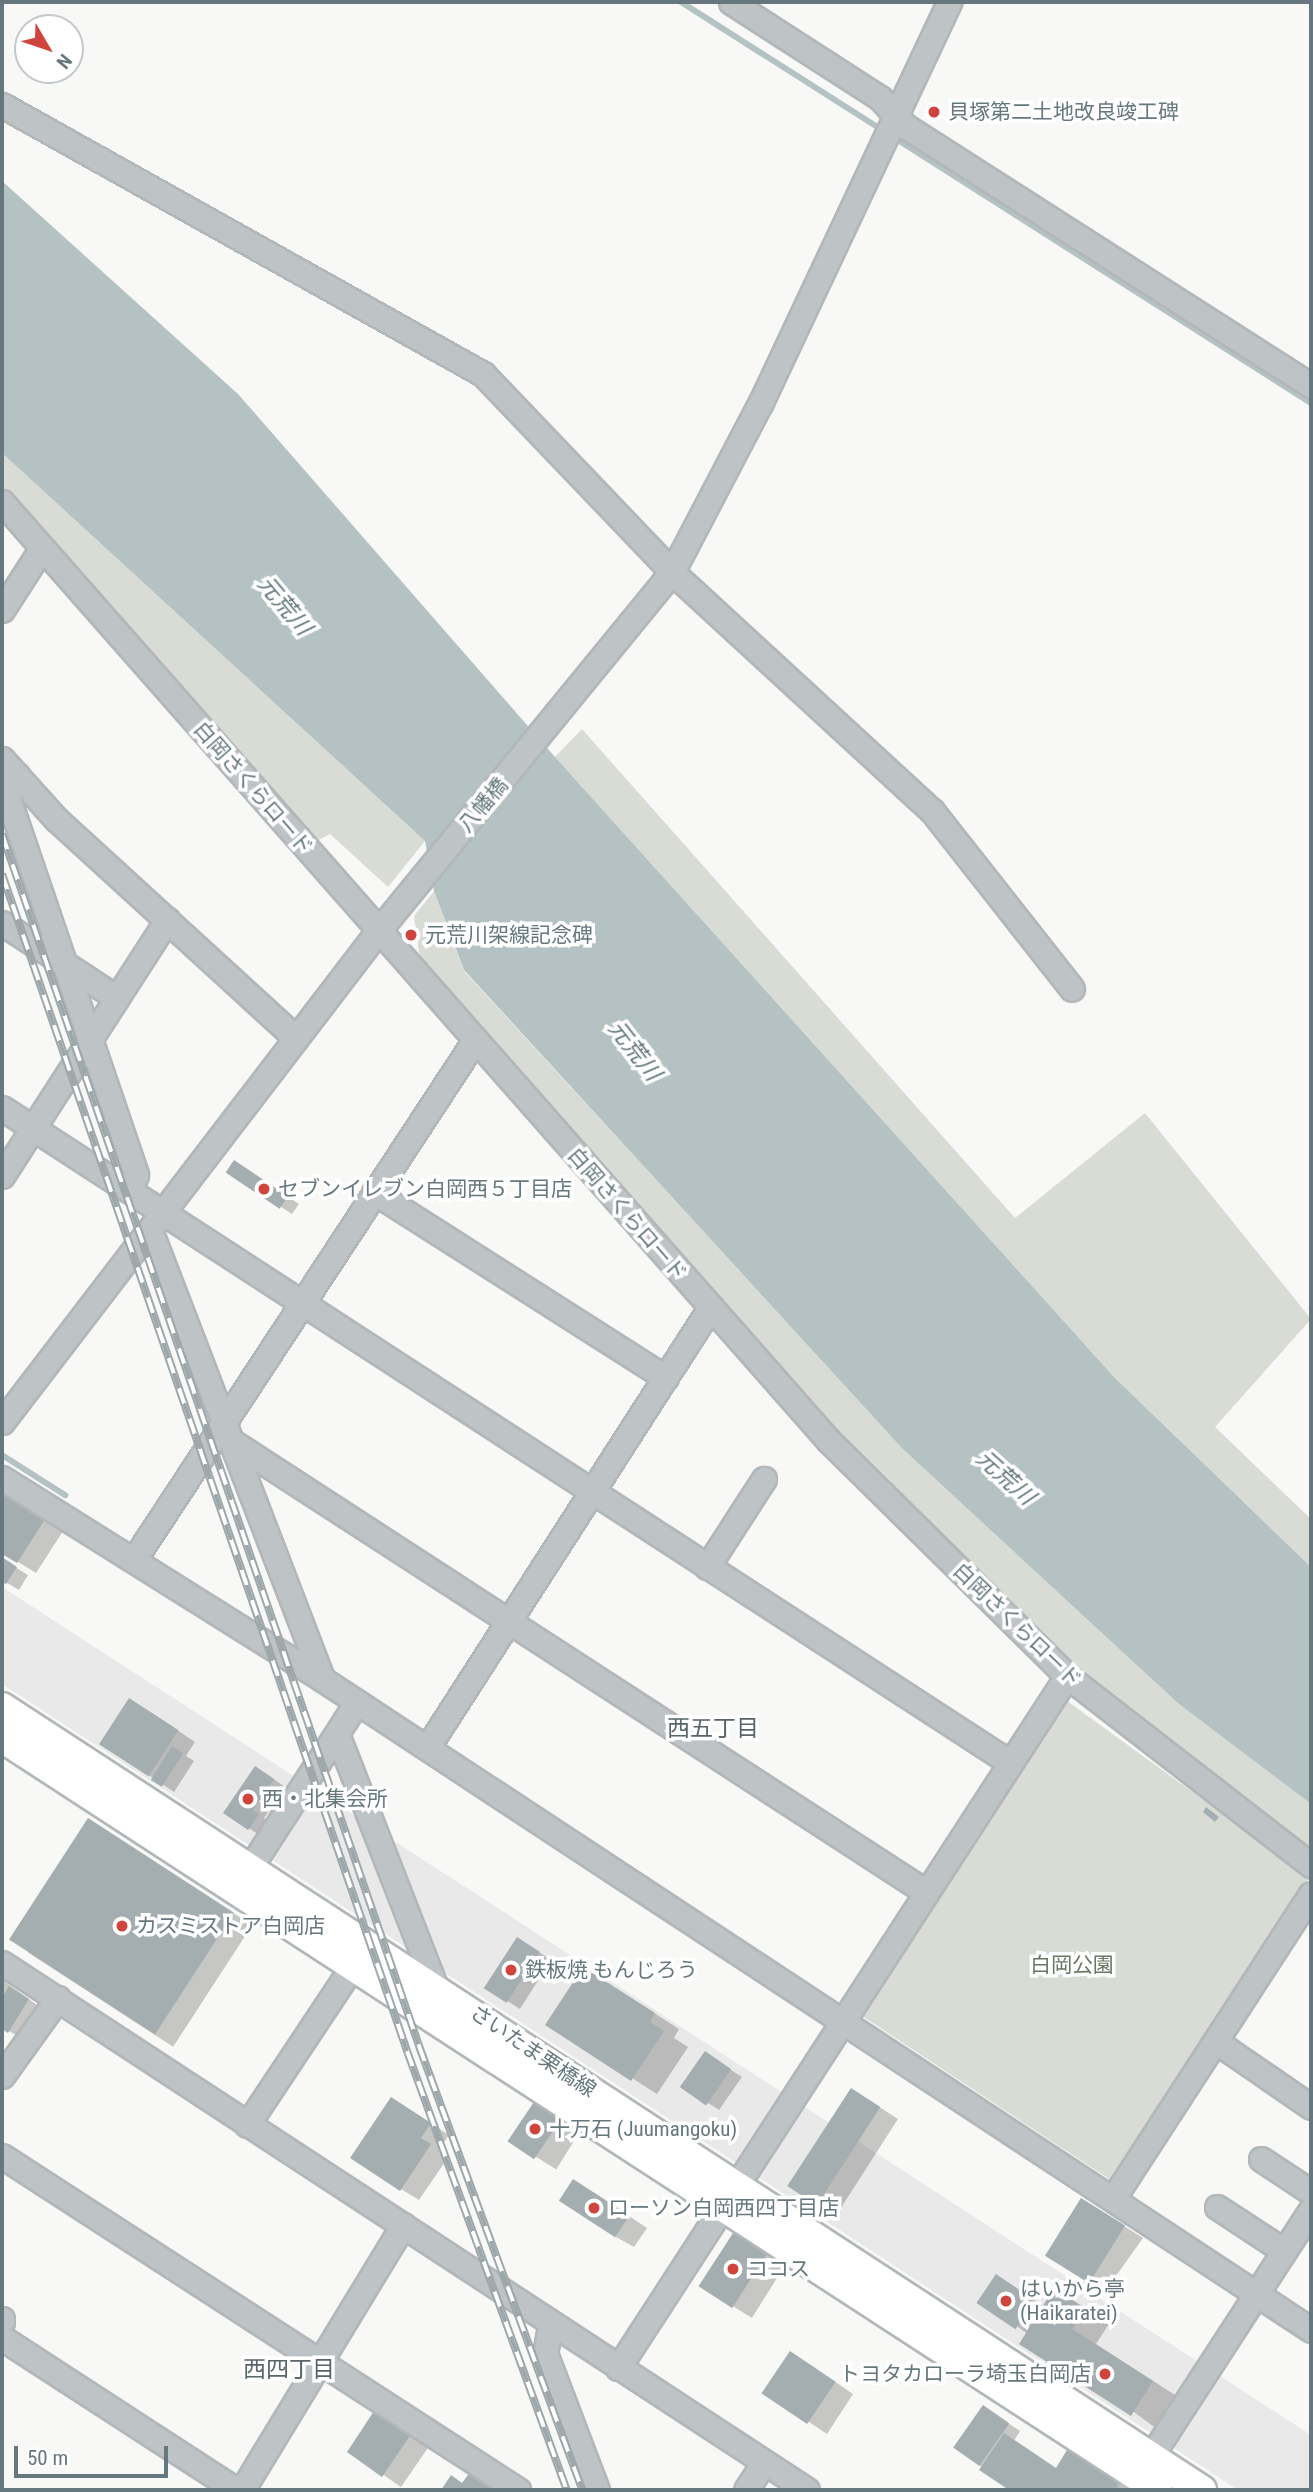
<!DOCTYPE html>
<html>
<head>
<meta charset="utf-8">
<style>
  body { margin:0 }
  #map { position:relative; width:1313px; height:2492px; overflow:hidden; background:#f8f8f6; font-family:"Roboto Condensed","Noto Sans JP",sans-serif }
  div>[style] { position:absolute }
  .built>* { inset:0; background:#e9e9e9 }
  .green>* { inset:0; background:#d9dcd5 }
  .water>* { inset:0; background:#b4c2c3 }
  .shadow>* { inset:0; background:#0003; transform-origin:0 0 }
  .stream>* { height:6px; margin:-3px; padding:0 3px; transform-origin:3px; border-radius:3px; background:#b4c2c3 }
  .building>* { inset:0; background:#a4adb0; transform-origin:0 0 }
  .roads { filter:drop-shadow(2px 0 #b2b7b9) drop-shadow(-2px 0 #b2b7b9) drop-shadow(0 2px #b2b7b9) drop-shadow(0 -2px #b2b7b9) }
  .minor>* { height:23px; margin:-11.5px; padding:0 11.5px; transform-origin:11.5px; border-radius:11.5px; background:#bec3c5 }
  .major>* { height:28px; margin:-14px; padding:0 14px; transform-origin:14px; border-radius:14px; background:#fff }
  .rail>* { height:8px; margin-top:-4px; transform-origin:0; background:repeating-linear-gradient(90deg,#fff 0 16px,#9ea7a9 0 32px); box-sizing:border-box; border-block:2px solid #9ea7a9 }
  .dots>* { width:19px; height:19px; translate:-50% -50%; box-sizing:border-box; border:4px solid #fff; border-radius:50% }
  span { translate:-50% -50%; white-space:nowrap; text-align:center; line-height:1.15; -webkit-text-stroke:7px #fff; paint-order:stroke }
  .poi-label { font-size:21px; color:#66787d }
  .left { translate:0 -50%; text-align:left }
  .right { translate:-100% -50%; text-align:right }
  .street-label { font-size:21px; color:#66787d }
  .park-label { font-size:21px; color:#6b7665 }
  .water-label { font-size:23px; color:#617678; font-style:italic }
  .neighbourhood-label { font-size:23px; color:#586569 }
  .frame { position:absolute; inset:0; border:4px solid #66787d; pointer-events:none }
  .north { position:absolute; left:14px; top:14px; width:70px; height:70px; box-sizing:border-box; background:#fff; border:2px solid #c2c9cb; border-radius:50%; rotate:129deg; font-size:19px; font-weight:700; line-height:28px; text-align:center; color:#66787d }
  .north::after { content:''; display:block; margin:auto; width:24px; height:32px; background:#cf453e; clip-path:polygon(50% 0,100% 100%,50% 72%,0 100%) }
  .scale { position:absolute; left:14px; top:2446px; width:154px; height:32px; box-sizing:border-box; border:4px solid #66787d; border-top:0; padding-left:9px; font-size:21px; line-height:24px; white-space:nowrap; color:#66787d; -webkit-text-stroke:5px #fff; paint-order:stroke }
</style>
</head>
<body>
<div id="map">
  <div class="built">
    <i style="clip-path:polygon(2px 1587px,1311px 2435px,1311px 2490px,1238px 2490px,2px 1684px)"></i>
  </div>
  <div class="green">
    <i style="clip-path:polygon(2px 453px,425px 841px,388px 887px,330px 834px,313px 843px,2px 493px)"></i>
    <i style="clip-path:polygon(582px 729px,1015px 1218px,1145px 1113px,1311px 1319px,1215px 1427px,1311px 1519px,1311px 1567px,1115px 1378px,555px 757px)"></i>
    <i style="clip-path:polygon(434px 891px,464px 971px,903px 1448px,1180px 1705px,1311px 1804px,1311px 1851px,1063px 1658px,868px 1466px,420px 960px,414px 916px)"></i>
    <i style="clip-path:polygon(1063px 1698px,1307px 1875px,1308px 1887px,1115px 2183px,856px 2012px)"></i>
  </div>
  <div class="water">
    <i style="clip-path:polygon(2px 181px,238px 394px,555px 757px,1115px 1378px,1311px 1567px,1311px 1804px,1180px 1705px,902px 1448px,464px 970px,434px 891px,425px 841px,2px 453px)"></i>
  </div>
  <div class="shadow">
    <i style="clip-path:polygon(246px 1169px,299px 1204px,292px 1214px,227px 1172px)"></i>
    <i style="clip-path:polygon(5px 1491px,65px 1528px,36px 1573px,2px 1552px)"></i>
    <i style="clip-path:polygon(2px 1559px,28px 1575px,19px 1590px,2px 1580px)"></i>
    <i style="clip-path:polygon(149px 1711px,195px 1742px,186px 1756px,194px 1761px,174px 1792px,102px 1744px)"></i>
    <i style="clip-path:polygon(268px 1775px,285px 1787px,264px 1818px,270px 1823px,261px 1836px,225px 1813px)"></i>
    <i style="left:107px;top:1831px;width:173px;height:145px;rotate:33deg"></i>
    <i style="clip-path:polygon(530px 1946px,551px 1960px,520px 2009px,486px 1988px)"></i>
    <i style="clip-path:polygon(2px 1980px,40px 2007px,21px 2038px,2px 2027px)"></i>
    <i style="clip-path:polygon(608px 1983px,679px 2029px,674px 2038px,688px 2047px,657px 2094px,547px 2024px)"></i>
    <i style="clip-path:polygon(717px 2061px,742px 2077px,719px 2110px,683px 2087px)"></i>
    <i style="clip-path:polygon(870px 2101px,898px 2119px,837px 2214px,818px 2203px)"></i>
    <i style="left:537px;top:2102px;width:52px;height:47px;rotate:32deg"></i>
    <i style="clip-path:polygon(410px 2110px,449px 2135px,439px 2150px,449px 2156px,419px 2200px,401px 2189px)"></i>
    <i style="clip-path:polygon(593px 2192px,647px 2228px,634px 2247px,616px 2237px)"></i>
    <i style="clip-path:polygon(1100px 2211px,1143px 2238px,1101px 2297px,1083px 2286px)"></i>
    <i style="left:735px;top:2232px;width:60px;height:64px;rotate:32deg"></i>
    <i style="clip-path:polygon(1008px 2284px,1044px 2307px,1080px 2305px,1109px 2324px,1096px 2344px,1178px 2397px,1157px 2429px,1018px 2327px)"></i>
    <i style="clip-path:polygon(809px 2364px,853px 2394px,827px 2434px,764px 2392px)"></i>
    <i style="clip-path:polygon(996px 2415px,1020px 2431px,1014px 2441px,1057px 2469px,1139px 2490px,1013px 2490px,956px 2448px)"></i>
    <i style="clip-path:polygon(391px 2423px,434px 2439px,401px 2487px,350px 2452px)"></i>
    <i style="clip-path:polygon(471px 2473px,499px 2490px,443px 2490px,452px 2477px,463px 2484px)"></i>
  </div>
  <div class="stream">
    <i style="left:681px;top:2px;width:747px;rotate:32.48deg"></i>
    <i style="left:2px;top:1455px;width:75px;rotate:32.4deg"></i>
  </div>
  <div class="building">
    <i style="left:234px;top:1160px;width:65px;height:15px;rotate:34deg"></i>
    <i style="clip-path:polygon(4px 1488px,47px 1516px,17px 1563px,2px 1554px)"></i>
    <i style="clip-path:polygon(2px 1557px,17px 1567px,6px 1584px,2px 1582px)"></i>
    <i style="left:129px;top:1698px;width:59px;height:55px;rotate:33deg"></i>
    <i style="left:172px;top:1746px;width:13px;height:40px;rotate:32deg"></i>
    <i style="clip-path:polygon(255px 1766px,274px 1779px,253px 1810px,259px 1814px,248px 1830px,223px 1813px)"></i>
    <i style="clip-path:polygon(1206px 1807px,1219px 1817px,1215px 1822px,1203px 1812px)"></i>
    <i style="left:88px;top:1818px;width:174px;height:145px;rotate:33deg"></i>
    <i style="left:517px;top:1937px;width:27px;height:61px;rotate:33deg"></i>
    <i style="clip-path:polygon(583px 1967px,655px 2013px,650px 2022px,664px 2031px,631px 2081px,545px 2025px)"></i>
    <i style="clip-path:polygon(9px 1986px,29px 1999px,8px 2033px,2px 2029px,2px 1998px)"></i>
    <i style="left:705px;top:2051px;width:32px;height:44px;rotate:35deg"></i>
    <i style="left:851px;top:2088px;width:35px;height:117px;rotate:33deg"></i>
    <i style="clip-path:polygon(391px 2097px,431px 2123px,421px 2138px,431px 2144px,400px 2191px,350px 2158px)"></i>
    <i style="left:536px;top:2099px;width:32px;height:51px;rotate:34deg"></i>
    <i style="left:573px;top:2179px;width:67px;height:26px;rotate:33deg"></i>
    <i style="left:1081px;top:2198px;width:52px;height:68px;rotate:32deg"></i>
    <i style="left:735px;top:2230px;width:40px;height:67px;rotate:33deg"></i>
    <i style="left:996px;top:2274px;width:47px;height:35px;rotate:34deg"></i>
    <i style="clip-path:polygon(1054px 2288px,1085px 2308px,1072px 2329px,1153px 2381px,1131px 2416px,1019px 2344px)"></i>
    <i style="left:790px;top:2351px;width:55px;height:51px;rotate:34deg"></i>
    <i style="left:983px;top:2405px;width:32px;height:52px;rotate:35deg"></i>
    <i style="clip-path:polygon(374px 2411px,390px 2422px,396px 2413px,416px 2427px,382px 2477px,347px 2452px)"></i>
    <i style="clip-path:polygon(1004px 2433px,1056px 2468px,1070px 2445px,1126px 2481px,1121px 2490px,1009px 2490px,979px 2470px)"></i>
    <i style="clip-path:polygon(471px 2471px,491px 2485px,487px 2490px,441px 2490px,451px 2475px,462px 2483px)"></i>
  </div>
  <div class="roads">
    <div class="minor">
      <i style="left:731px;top:2px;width:177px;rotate:32.8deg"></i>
      <i style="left:880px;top:98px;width:38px;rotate:48deg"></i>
      <i style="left:905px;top:126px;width:482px;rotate:32.6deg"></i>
      <i style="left:2px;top:105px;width:551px;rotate:29.22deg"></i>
      <i style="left:483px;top:374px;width:274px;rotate:46.3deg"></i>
      <i style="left:672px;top:572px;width:353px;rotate:42.6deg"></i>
      <i style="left:932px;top:811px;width:226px;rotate:51.8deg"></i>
      <i style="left:2px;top:502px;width:1251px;rotate:48.63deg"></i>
      <i style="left:829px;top:1441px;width:334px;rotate:44.6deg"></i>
      <i style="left:1067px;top:1676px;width:309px;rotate:37.8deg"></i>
      <i style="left:2px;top:610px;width:74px;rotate:-57.2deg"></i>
      <i style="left:2px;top:759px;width:81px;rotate:48deg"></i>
      <i style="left:56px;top:819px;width:325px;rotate:42.4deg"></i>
      <i style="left:17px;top:775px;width:22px;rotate:117deg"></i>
      <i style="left:7px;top:795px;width:401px;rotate:71.2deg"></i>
      <i style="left:136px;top:1175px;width:17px;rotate:111deg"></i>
      <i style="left:2px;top:923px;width:137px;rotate:33.1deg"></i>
      <i style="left:2px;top:1108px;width:1201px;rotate:33deg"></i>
      <i style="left:2px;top:1176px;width:305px;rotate:-57.2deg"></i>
      <i style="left:374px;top:1192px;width:346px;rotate:32.5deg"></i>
      <i style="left:150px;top:1230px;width:481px;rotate:69deg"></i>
      <i style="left:2px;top:1422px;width:620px;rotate:-52.54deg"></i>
      <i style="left:379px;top:930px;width:463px;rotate:-50.7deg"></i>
      <i style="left:672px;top:572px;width:192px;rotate:-62.4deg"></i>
      <i style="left:761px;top:402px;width:442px;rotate:-64.8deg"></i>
      <i style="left:231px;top:1441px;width:829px;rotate:32.98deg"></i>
      <i style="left:2px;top:1478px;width:378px;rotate:32.1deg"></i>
      <i style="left:322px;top:1679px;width:1184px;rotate:33.35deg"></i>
      <i style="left:135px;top:1558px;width:620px;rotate:-56.72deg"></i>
      <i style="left:707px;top:1567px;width:105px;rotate:-57.1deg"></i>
      <i style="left:337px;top:1734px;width:269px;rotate:68.7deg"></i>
      <i style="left:427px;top:1748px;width:523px;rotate:-57.25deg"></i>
      <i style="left:251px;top:1866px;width:195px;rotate:-57.1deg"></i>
      <i style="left:2px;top:1963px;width:962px;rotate:33.21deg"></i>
      <i style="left:1218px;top:2043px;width:113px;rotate:34.5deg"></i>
      <i style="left:2px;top:2076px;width:96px;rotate:-54.3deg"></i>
      <i style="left:247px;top:2125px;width:193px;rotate:-56.4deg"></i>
      <i style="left:2px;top:2156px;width:615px;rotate:32.91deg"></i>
      <i style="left:1261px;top:2159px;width:60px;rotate:33.4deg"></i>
      <i style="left:1114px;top:2197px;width:361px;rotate:-57deg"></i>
      <i style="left:1217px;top:2207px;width:80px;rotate:33.3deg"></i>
      <i style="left:2px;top:2319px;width:3px;rotate:90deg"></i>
      <i style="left:550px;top:2326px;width:27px;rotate:100deg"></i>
      <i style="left:545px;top:2353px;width:147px;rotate:69.2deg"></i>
      <i style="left:2px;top:2338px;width:279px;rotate:33deg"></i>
      <i style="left:618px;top:2368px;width:825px;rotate:-57.02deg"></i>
      <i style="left:242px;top:2490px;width:310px;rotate:-58.7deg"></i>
      <i style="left:746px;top:2490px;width:33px;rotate:-57deg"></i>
      <i style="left:1129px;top:2490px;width:334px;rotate:-57deg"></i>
    </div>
    <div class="major">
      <i style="left:2px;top:1707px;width:1433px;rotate:33.12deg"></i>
      <i style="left:2px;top:1738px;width:1379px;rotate:33.04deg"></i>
    </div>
  </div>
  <div class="rail">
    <i style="left:2px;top:834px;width:1282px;rotate:71.01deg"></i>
    <i style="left:419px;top:2046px;width:473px;rotate:69.8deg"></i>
    <i style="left:2px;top:874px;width:1245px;rotate:71.01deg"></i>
    <i style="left:407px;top:2051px;width:467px;rotate:70deg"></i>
  </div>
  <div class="dots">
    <i style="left:934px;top:112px;background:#cf453e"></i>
    <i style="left:411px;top:935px;background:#cf453e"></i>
    <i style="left:264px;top:1189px;background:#cf453e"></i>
    <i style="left:248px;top:1799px;background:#cf453e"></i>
    <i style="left:122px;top:1926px;background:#cf453e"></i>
    <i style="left:511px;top:1970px;background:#cf453e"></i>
    <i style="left:535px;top:2129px;background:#cf453e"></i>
    <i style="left:594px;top:2208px;background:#cf453e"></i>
    <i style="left:733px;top:2269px;background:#cf453e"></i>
    <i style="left:1006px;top:2301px;background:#cf453e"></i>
    <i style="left:1105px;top:2374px;background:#cf453e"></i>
  </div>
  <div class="poi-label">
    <span class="left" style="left:948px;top:112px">貝塚第二土地改良竣工碑</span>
    <span class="left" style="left:425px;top:935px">元荒川架線記念碑</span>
    <span class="left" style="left:278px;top:1189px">セブンイレブン白岡西５丁目店</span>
    <span class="left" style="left:262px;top:1799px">西・北集会所</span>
    <span class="left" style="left:136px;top:1926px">カスミストア白岡店</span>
    <span class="left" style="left:525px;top:1970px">鉄板焼 もんじろう</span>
    <span class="left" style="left:549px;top:2129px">十万石 (Juumangoku)</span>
    <span class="left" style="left:608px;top:2208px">ローソン白岡西四丁目店</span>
    <span class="left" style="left:747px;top:2269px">ココス</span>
    <span class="left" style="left:1020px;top:2301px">はいから亭<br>(Haikaratei)</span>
    <span class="right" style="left:1091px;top:2374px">トヨタカローラ埼玉白岡店</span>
  </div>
  <div class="street-label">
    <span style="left:253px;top:788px;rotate:49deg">白岡さくらロード</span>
    <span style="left:483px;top:805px;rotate:-50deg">八幡橋</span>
    <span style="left:627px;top:1214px;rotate:49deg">白岡さくらロード</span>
    <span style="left:1017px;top:1625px;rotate:44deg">白岡さくらロード</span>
    <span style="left:533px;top:2051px;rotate:34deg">さいたま栗橋線</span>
  </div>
  <div class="park-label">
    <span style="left:1072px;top:1965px">白岡公園</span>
  </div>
  <div class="water-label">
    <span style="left:284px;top:606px;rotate:50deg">元荒川</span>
    <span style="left:634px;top:1051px;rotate:52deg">元荒川</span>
    <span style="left:1005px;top:1478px;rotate:42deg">元荒川</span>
  </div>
  <div class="neighbourhood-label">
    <span style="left:713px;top:1729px">西五丁目</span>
    <span style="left:289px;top:2370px">西四丁目</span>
  </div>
  <div class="frame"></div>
  <div class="north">N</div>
  <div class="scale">50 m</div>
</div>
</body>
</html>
